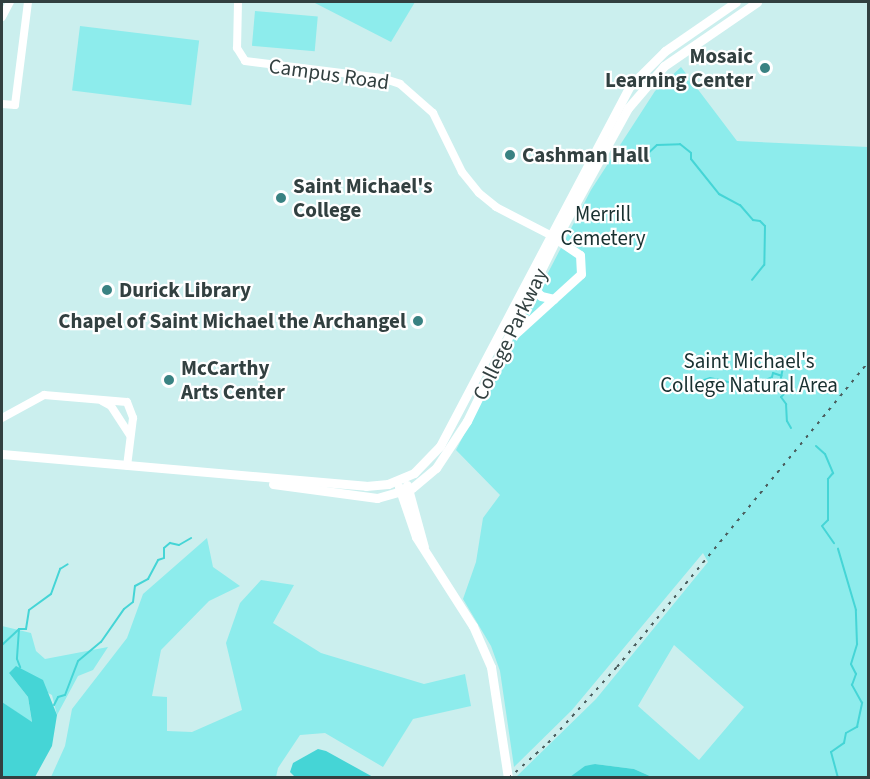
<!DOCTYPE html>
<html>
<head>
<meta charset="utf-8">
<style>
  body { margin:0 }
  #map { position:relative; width:870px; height:779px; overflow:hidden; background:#cbefee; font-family:"Source Sans 3",sans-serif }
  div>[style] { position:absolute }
  .green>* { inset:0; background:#8decec; transform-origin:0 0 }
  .water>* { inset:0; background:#45d5d6 }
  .stream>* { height:2px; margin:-1px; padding:0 1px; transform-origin:1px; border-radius:1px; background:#45d5d6 }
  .minor>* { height:8px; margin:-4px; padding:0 4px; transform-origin:4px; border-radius:4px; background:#fff }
  .major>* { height:9px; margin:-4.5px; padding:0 4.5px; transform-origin:4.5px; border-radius:4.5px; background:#fff }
  .rail>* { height:2px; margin-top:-1px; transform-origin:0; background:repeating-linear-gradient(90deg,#4a5c5c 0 3px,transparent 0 9px) }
  .dots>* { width:16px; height:16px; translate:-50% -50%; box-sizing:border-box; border:3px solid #fff; border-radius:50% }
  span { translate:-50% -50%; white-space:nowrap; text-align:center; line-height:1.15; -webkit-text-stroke:4.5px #fff; paint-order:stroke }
  .poi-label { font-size:21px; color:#324040; font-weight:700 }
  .right { translate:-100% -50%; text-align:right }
  .left { translate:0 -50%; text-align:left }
  .street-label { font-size:21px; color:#324040 }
  .park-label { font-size:21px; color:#183030 }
  .frame { position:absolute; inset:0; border:3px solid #324040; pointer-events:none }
</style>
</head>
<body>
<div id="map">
  <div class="green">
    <i style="clip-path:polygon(313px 2px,415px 2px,391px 42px)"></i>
    <i style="left:255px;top:11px;width:63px;height:35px;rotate:5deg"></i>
    <i style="left:80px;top:26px;width:120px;height:65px;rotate:7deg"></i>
    <i style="clip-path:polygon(evenodd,681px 67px,737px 141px,868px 147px,868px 777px,652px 777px,634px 769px,595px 764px,570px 777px,516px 777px,596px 699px,708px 562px,703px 553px,572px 710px,514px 767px,500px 671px,491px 646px,463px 599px,476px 562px,483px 518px,500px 495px,456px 450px,591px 190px,655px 91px,681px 67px,674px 645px,744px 707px,699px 760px,638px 706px,674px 645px)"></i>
    <i style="clip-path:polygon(207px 538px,213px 567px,240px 586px,209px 601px,161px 650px,152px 696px,167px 697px,167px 731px,192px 732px,242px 710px,226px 643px,240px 603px,261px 580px,294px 585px,273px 623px,321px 653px,424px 684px,465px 674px,471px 706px,413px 719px,383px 767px,325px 733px,300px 735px,278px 768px,276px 777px,51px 777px,65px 746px,72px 709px,127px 638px,143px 594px)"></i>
    <i style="clip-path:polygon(2px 626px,31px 633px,36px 651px,45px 659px,108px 647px,93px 670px,78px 676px,57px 715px,52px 695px,9px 673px,28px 697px,32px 723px,2px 702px)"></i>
  </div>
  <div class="water">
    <i style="clip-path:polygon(16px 666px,43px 680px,57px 715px,52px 746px,35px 777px,2px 777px,2px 702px,32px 722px,28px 697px,9px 673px)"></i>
    <i style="clip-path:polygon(318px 749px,326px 751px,373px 777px,295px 777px,290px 772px,293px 763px)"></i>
    <i style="clip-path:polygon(595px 764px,634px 769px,652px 777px,570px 777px,585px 766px)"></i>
  </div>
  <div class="stream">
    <i style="left:643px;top:158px;width:19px;rotate:-43deg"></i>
    <i style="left:657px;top:145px;width:23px;rotate:-2deg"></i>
    <i style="left:680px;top:144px;width:14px;rotate:39deg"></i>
    <i style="left:691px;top:153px;width:6px;rotate:90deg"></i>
    <i style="left:691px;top:159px;width:45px;rotate:51.3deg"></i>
    <i style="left:719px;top:194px;width:24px;rotate:28deg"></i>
    <i style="left:740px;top:205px;width:20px;rotate:49deg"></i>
    <i style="left:753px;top:220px;width:7px;rotate:8deg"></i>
    <i style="left:760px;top:221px;width:7px;rotate:45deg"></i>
    <i style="left:765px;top:226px;width:39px;rotate:91deg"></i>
    <i style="left:764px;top:265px;width:19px;rotate:129deg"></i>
    <i style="left:785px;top:357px;width:25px;rotate:101deg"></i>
    <i style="left:780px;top:382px;width:5px;rotate:22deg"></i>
    <i style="left:785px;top:384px;width:8px;rotate:83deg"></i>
    <i style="left:786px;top:392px;width:7px;rotate:135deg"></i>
    <i style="left:781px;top:397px;width:9px;rotate:54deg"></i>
    <i style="left:786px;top:404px;width:17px;rotate:87deg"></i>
    <i style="left:787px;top:421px;width:8px;rotate:60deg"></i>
    <i style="left:678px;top:389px;width:34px;rotate:-19deg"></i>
    <i style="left:710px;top:378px;width:42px;rotate:12.4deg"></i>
    <i style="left:751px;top:387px;width:23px;rotate:-25deg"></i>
    <i style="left:772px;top:377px;width:4px;rotate:-76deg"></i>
    <i style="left:773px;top:373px;width:9px;rotate:18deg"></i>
    <i style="left:816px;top:446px;width:12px;rotate:42deg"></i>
    <i style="left:825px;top:454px;width:21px;rotate:67deg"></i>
    <i style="left:833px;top:473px;width:8px;rotate:130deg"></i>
    <i style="left:828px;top:479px;width:41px;rotate:90deg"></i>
    <i style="left:828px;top:520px;width:8px;rotate:135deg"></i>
    <i style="left:822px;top:526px;width:21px;rotate:55deg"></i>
    <i style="left:19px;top:629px;width:30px;rotate:94deg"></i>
    <i style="left:17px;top:659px;width:9px;rotate:69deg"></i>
    <i style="left:2px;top:645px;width:23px;rotate:-43deg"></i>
    <i style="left:19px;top:629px;width:7px"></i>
    <i style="left:26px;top:629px;width:19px;rotate:-81deg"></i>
    <i style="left:29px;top:610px;width:27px;rotate:-36deg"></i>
    <i style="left:51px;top:594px;width:27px;rotate:-70deg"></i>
    <i style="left:60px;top:569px;width:9px;rotate:-32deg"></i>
    <i style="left:54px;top:705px;width:9px;rotate:-63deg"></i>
    <i style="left:58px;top:697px;width:7px;rotate:-16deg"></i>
    <i style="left:65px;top:695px;width:36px;rotate:-69deg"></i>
    <i style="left:78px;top:661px;width:30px;rotate:-40deg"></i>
    <i style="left:101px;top:642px;width:40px;rotate:-55.1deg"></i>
    <i style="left:124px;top:609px;width:11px;rotate:-38deg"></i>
    <i style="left:133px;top:602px;width:16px;rotate:-83deg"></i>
    <i style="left:135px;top:586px;width:15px;rotate:-28deg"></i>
    <i style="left:148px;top:579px;width:21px;rotate:-62deg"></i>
    <i style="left:158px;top:560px;width:6px;rotate:-18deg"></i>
    <i style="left:164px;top:558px;width:10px;rotate:-90deg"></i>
    <i style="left:164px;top:548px;width:8px;rotate:-40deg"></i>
    <i style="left:170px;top:543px;width:9px;rotate:13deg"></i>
    <i style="left:179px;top:545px;width:14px;rotate:-30deg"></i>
    <i style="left:838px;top:778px;width:27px;rotate:-105deg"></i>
    <i style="left:831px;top:752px;width:16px;rotate:-35deg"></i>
    <i style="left:844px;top:743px;width:10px;rotate:-79deg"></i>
    <i style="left:846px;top:733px;width:13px;rotate:-29deg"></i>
    <i style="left:857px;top:727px;width:25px;rotate:-78deg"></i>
    <i style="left:862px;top:703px;width:21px;rotate:-119deg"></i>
    <i style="left:852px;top:685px;width:12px;rotate:-70deg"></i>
    <i style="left:856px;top:674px;width:11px;rotate:-117deg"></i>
    <i style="left:851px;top:664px;width:21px;rotate:-73deg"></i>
    <i style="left:857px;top:644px;width:34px;rotate:-92deg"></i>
    <i style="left:856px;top:610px;width:64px;rotate:-106.4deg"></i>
  </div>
  <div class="minor">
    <i style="left:238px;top:2px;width:46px;rotate:91.2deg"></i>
    <i style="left:237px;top:48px;width:15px;rotate:58deg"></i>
    <i style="left:245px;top:61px;width:138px;rotate:7.1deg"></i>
    <i style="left:382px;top:78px;width:19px;rotate:18deg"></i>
    <i style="left:400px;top:84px;width:44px;rotate:41.3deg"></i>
    <i style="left:433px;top:113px;width:66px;rotate:63.8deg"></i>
    <i style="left:462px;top:172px;width:27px;rotate:51deg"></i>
    <i style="left:479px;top:193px;width:22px;rotate:39deg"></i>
    <i style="left:496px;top:207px;width:61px;rotate:27.4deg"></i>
    <i style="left:2px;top:17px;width:17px;rotate:-62deg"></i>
    <i style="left:2px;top:104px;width:13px;rotate:4deg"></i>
    <i style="left:15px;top:105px;width:104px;rotate:-82.8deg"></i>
    <i style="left:102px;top:401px;width:10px;rotate:29deg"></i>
    <i style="left:111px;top:406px;width:35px;rotate:57deg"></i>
    <i style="left:2px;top:418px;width:48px;rotate:-28.7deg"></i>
    <i style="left:44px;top:395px;width:83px;rotate:4.8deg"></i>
    <i style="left:127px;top:402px;width:17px;rotate:69deg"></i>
    <i style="left:133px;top:418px;width:48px;rotate:97.1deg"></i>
  </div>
  <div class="major">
    <i style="left:532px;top:286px;width:13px;rotate:48deg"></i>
    <i style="left:541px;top:296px;width:13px;rotate:13deg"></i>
    <i style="left:515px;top:334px;width:89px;rotate:-42.3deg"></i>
    <i style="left:581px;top:274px;width:19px;rotate:-93deg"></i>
    <i style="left:580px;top:255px;width:32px;rotate:-146deg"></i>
    <i style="left:2px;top:454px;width:365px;rotate:5deg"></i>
    <i style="left:366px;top:486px;width:22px;rotate:-5deg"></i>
    <i style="left:388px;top:484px;width:28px;rotate:-23deg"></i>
    <i style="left:414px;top:473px;width:37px;rotate:-46deg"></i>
    <i style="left:440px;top:446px;width:407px;rotate:-62.2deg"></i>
    <i style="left:630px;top:86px;width:49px;rotate:-45deg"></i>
    <i style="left:665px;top:51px;width:86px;rotate:-34.6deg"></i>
    <i style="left:273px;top:484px;width:105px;rotate:7.7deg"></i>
    <i style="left:377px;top:498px;width:36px;rotate:-16deg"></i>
    <i style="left:412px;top:488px;width:31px;rotate:-40deg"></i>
    <i style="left:436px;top:468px;width:56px;rotate:-56.6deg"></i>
    <i style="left:467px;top:421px;width:203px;rotate:-63.9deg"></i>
    <i style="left:556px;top:239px;width:149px;rotate:-61.2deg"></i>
    <i style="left:628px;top:108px;width:55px;rotate:-49.4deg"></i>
    <i style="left:664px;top:66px;width:113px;rotate:-34.5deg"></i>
    <i style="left:407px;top:485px;width:64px;rotate:74.7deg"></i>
    <i style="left:399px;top:487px;width:53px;rotate:71.2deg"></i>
    <i style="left:416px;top:537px;width:106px;rotate:57.4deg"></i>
    <i style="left:473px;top:626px;width:45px;rotate:66.3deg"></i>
    <i style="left:491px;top:667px;width:112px;rotate:81.3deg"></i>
  </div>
  <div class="rail">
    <i style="left:509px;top:778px;width:52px;rotate:-41.9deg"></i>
    <i style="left:548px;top:743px;width:103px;rotate:-47.8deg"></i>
    <i style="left:617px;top:667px;width:394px;rotate:-50.5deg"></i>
  </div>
  <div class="dots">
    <i style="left:765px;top:68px;background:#398282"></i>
    <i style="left:510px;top:155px;background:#398282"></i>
    <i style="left:281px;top:198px;background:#398282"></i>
    <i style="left:107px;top:290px;background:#398282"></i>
    <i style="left:418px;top:321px;background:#398282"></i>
    <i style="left:169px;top:380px;background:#398282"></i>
  </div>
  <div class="poi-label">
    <span class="right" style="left:753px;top:68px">Mosaic<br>Learning Center</span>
    <span class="left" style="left:522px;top:155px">Cashman Hall</span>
    <span class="left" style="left:293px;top:198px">Saint Michael's<br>College</span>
    <span class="left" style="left:119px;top:290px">Durick Library</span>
    <span class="right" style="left:406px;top:321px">Chapel of Saint Michael the Archangel</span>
    <span class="left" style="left:181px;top:380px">McCarthy<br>Arts Center</span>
  </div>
  <div class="street-label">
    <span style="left:329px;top:74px;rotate:8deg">Campus Road</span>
    <span style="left:510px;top:334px;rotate:-64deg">College Parkway</span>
  </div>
  <div class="park-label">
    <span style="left:603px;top:226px">Merrill<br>Cemetery</span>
    <span style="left:749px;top:373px">Saint Michael's<br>College Natural Area</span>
  </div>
  <div class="frame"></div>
</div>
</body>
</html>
